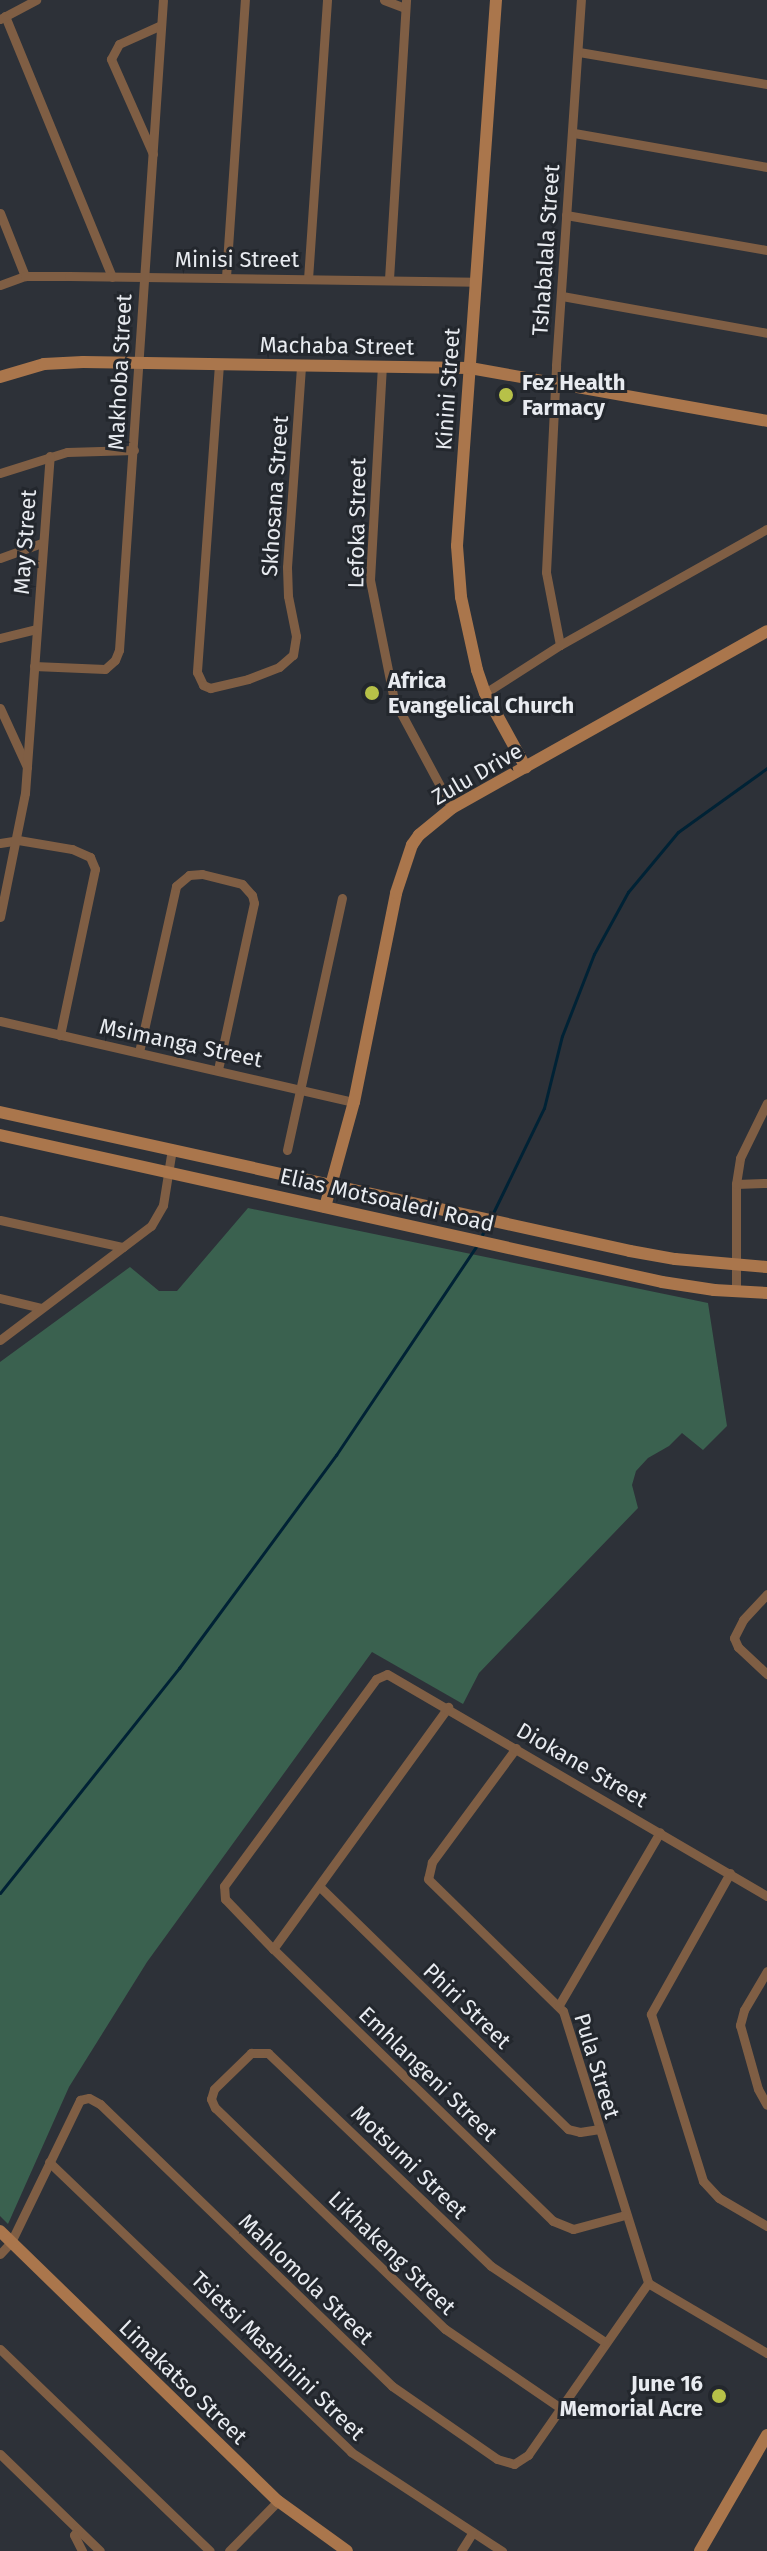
<!DOCTYPE html>
<html>
<head>
<meta charset="utf-8">
<style>
  body { margin:0 }
  #map { position:relative; width:767px; height:2551px; overflow:hidden; background:#2d3138; font-family:"Fira Sans",sans-serif }
  div>[style] { position:absolute }
  .green>* { inset:0; background:#3a614f }
  .stream>* { height:3px; margin:-1.5px; padding:0 1.5px; transform-origin:1.5px; border-radius:1.5px; background:#002235 }
  .street>* { height:9px; margin:-4.5px; padding:0 4.5px; transform-origin:4.5px; border-radius:4.5px; background:#7f5e44 }
  .secondary>* { height:12px; margin:-6px; padding:0 6px; transform-origin:6px; border-radius:6px; background:#aa764c }
  .dots>* { width:22px; height:22px; translate:-50% -50%; box-sizing:border-box; border:4px solid #23272d; border-radius:50% }
  span { translate:-50% -50%; white-space:nowrap; text-align:center; line-height:1.15; -webkit-text-stroke:6px #23272d; paint-order:stroke }
  .street-label { font-size:22px; color:#e8ebf0 }
  .poi-label { font-size:22px; color:#e8ebf0; font-weight:700 }
  .left { translate:0 -50%; text-align:left }
  .right { translate:-100% -50%; text-align:right }
</style>
</head>
<body>
<div id="map">
  <div class="green">
    <i style="clip-path:polygon(248px 1208px,708px 1303px,727px 1426px,703px 1450px,682px 1433px,669px 1446px,648px 1458px,636px 1471px,632px 1485px,638px 1508px,479px 1673px,463px 1704px,372px 1652px,147px 1962px,69px 2087px,8px 2224px,0 2216px,0 1362px,130px 1267px,159px 1291px,177px 1291px)"></i>
  </div>
  <div class="stream">
    <i style="left:492px;top:1215px;width:119px;rotate:-64.1deg"></i>
    <i style="left:544px;top:1108px;width:74px;rotate:-76deg"></i>
    <i style="left:562px;top:1036px;width:88px;rotate:-68.7deg"></i>
    <i style="left:594px;top:954px;width:71px;rotate:-61.3deg"></i>
    <i style="left:628px;top:892px;width:78px;rotate:-50.2deg"></i>
    <i style="left:678px;top:832px;width:110px;rotate:-35.7deg"></i>
    <i style="left:481px;top:1237px;width:17px;rotate:-65deg"></i>
    <i style="left:0;top:1893px;width:288px;rotate:-51.5deg"></i>
    <i style="left:179px;top:1668px;width:265px;rotate:-53.6deg"></i>
    <i style="left:336px;top:1455px;width:254px;rotate:-56.1deg"></i>
  </div>
  <div class="street">
    <i style="left:384px;top:0;width:22px;rotate:21deg"></i>
    <i style="left:5px;top:16px;width:282px;rotate:67.7deg"></i>
    <i style="left:0;top:19px;width:41px;rotate:-27.8deg"></i>
    <i style="left:579px;top:52px;width:191px;rotate:9.7deg"></i>
    <i style="left:574px;top:133px;width:196px;rotate:10deg"></i>
    <i style="left:153px;top:154px;width:104px;rotate:-113.9deg"></i>
    <i style="left:111px;top:59px;width:17px;rotate:-62deg"></i>
    <i style="left:119px;top:44px;width:46px;rotate:-24.3deg"></i>
    <i style="left:0;top:213px;width:68px;rotate:68.4deg"></i>
    <i style="left:566px;top:215px;width:204px;rotate:9.9deg"></i>
    <i style="left:226px;top:277px;width:278px;rotate:-86.1deg"></i>
    <i style="left:308px;top:279px;width:280px;rotate:-86.1deg"></i>
    <i style="left:389px;top:279px;width:280px;rotate:-86.5deg"></i>
    <i style="left:0;top:285px;width:27px;rotate:-20deg"></i>
    <i style="left:25px;top:276px;width:44px"></i>
    <i style="left:69px;top:276px;width:406px;rotate:0.8deg"></i>
    <i style="left:562px;top:296px;width:208px;rotate:10.2deg"></i>
    <i style="left:219px;top:364px;width:309px;rotate:94.1deg"></i>
    <i style="left:197px;top:672px;width:14px;rotate:65deg"></i>
    <i style="left:203px;top:685px;width:8px;rotate:23deg"></i>
    <i style="left:210px;top:688px;width:39px;rotate:-13deg"></i>
    <i style="left:248px;top:679px;width:33px;rotate:-21deg"></i>
    <i style="left:279px;top:667px;width:18px;rotate:-41deg"></i>
    <i style="left:293px;top:655px;width:19px;rotate:-81deg"></i>
    <i style="left:296px;top:636px;width:41px;rotate:-101.3deg"></i>
    <i style="left:288px;top:596px;width:29px;rotate:-92deg"></i>
    <i style="left:287px;top:567px;width:202px;rotate:-86deg"></i>
    <i style="left:382px;top:365px;width:215px;rotate:93.2deg"></i>
    <i style="left:370px;top:580px;width:122px;rotate:78.7deg"></i>
    <i style="left:394px;top:700px;width:123px;rotate:61.8deg"></i>
    <i style="left:0;top:473px;width:70px;rotate:-17.4deg"></i>
    <i style="left:67px;top:452px;width:67px;rotate:-1.7deg"></i>
    <i style="left:0;top:558px;width:45px;rotate:-19.7deg"></i>
    <i style="left:0;top:638px;width:38px;rotate:-14deg"></i>
    <i style="left:560px;top:645px;width:74px;rotate:-100.9deg"></i>
    <i style="left:546px;top:572px;width:207px;rotate:-87.2deg"></i>
    <i style="left:556px;top:365px;width:366px;rotate:-86.1deg"></i>
    <i style="left:34px;top:666px;width:71px;rotate:2.4deg"></i>
    <i style="left:105px;top:669px;width:13px;rotate:-42deg"></i>
    <i style="left:115px;top:660px;width:11px;rotate:-68deg"></i>
    <i style="left:119px;top:650px;width:651px;rotate:-86.13deg"></i>
    <i style="left:485px;top:693px;width:89px;rotate:-32.6deg"></i>
    <i style="left:560px;top:645px;width:237px;rotate:-29.3deg"></i>
    <i style="left:0;top:708px;width:65px;rotate:65.4deg"></i>
    <i style="left:0;top:843px;width:18px;rotate:-9deg"></i>
    <i style="left:18px;top:840px;width:55px;rotate:9.5deg"></i>
    <i style="left:72px;top:849px;width:20px;rotate:24deg"></i>
    <i style="left:90px;top:857px;width:13px;rotate:67deg"></i>
    <i style="left:95px;top:869px;width:170px;rotate:101.9deg"></i>
    <i style="left:0;top:917px;width:126px;rotate:-78.6deg"></i>
    <i style="left:25px;top:793px;width:338px;rotate:-85.8deg"></i>
    <i style="left:0;top:1021px;width:363px;rotate:12.9deg"></i>
    <i style="left:139px;top:1052px;width:170px;rotate:-77.4deg"></i>
    <i style="left:176px;top:886px;width:17px;rotate:-40deg"></i>
    <i style="left:189px;top:875px;width:13px;rotate:-4deg"></i>
    <i style="left:202px;top:874px;width:41px;rotate:14deg"></i>
    <i style="left:242px;top:884px;width:15px;rotate:48deg"></i>
    <i style="left:252px;top:895px;width:8px;rotate:76deg"></i>
    <i style="left:254px;top:903px;width:170px;rotate:102.2deg"></i>
    <i style="left:287px;top:1150px;width:258px;rotate:-77.7deg"></i>
    <i style="left:736px;top:1184px;width:31px;rotate:-2deg"></i>
    <i style="left:0;top:1220px;width:126px;rotate:12.4deg"></i>
    <i style="left:736px;top:1292px;width:108px;rotate:-90deg"></i>
    <i style="left:736px;top:1184px;width:26px;rotate:-81deg"></i>
    <i style="left:740px;top:1158px;width:61px;rotate:-63.9deg"></i>
    <i style="left:0;top:1298px;width:42px;rotate:13.7deg"></i>
    <i style="left:0;top:1340px;width:189px;rotate:-37.1deg"></i>
    <i style="left:151px;top:1226px;width:24px;rotate:-60deg"></i>
    <i style="left:163px;top:1205px;width:57px;rotate:-80.9deg"></i>
    <i style="left:767px;top:1594px;width:35px;rotate:133deg"></i>
    <i style="left:743px;top:1620px;width:20px;rotate:117deg"></i>
    <i style="left:734px;top:1638px;width:10px;rotate:66deg"></i>
    <i style="left:738px;top:1647px;width:40px;rotate:43deg"></i>
    <i style="left:516px;top:1748px;width:142px;rotate:126.4deg"></i>
    <i style="left:432px;top:1862px;width:17px;rotate:103deg"></i>
    <i style="left:428px;top:1879px;width:189px;rotate:44.4deg"></i>
    <i style="left:563px;top:2011px;width:285px;rotate:72.6deg"></i>
    <i style="left:648px;top:2283px;width:138px;rotate:30.5deg"></i>
    <i style="left:730px;top:1873px;width:162px;rotate:119.3deg"></i>
    <i style="left:651px;top:2014px;width:175px;rotate:72.7deg"></i>
    <i style="left:703px;top:2181px;width:23px;rotate:47deg"></i>
    <i style="left:719px;top:2198px;width:56px;rotate:30.3deg"></i>
    <i style="left:320px;top:1887px;width:347px;rotate:44.3deg"></i>
    <i style="left:568px;top:2129px;width:12px;rotate:14deg"></i>
    <i style="left:580px;top:2132px;width:18px;rotate:-9deg"></i>
    <i style="left:273px;top:1949px;width:299px;rotate:-54.1deg"></i>
    <i style="left:767px;top:1971px;width:45px;rotate:120.5deg"></i>
    <i style="left:744px;top:2010px;width:16px;rotate:105deg"></i>
    <i style="left:740px;top:2025px;width:66px;rotate:74.3deg"></i>
    <i style="left:758px;top:2089px;width:18px;rotate:61deg"></i>
    <i style="left:559px;top:2005px;width:200px;rotate:-59.7deg"></i>
    <i style="left:49px;top:2162px;width:419px;rotate:43.8deg"></i>
    <i style="left:351px;top:2452px;width:181px;rotate:33.3deg"></i>
    <i style="left:625px;top:2215px;width:54px;rotate:164.9deg"></i>
    <i style="left:573px;top:2229px;width:22px;rotate:-158deg"></i>
    <i style="left:553px;top:2221px;width:390px;rotate:-135.8deg"></i>
    <i style="left:273px;top:1949px;width:69px;rotate:-133.8deg"></i>
    <i style="left:225px;top:1899px;width:13px;rotate:-94deg"></i>
    <i style="left:224px;top:1886px;width:257px;rotate:-53.7deg"></i>
    <i style="left:376px;top:1679px;width:12px;rotate:-24deg"></i>
    <i style="left:387px;top:1674px;width:440px;rotate:30.3deg"></i>
    <i style="left:0;top:2254px;width:16px;rotate:-47deg"></i>
    <i style="left:11px;top:2242px;width:158px;rotate:-64.1deg"></i>
    <i style="left:80px;top:2100px;width:9px;rotate:-13deg"></i>
    <i style="left:89px;top:2098px;width:13px;rotate:29deg"></i>
    <i style="left:100px;top:2104px;width:406px;rotate:44deg"></i>
    <i style="left:392px;top:2386px;width:128px;rotate:34.8deg"></i>
    <i style="left:497px;top:2459px;width:18px;rotate:16deg"></i>
    <i style="left:514px;top:2464px;width:17px;rotate:-33deg"></i>
    <i style="left:528px;top:2455px;width:210px;rotate:-55.1deg"></i>
    <i style="left:0;top:2349px;width:291px;rotate:43.9deg"></i>
    <i style="left:559px;top:2407px;width:138px;rotate:-145.6deg"></i>
    <i style="left:445px;top:2329px;width:319px;rotate:-136.1deg"></i>
    <i style="left:215px;top:2108px;width:10px;rotate:-114deg"></i>
    <i style="left:211px;top:2099px;width:10px;rotate:-73deg"></i>
    <i style="left:214px;top:2089px;width:52px;rotate:-44.2deg"></i>
    <i style="left:251px;top:2053px;width:17px"></i>
    <i style="left:268px;top:2053px;width:308px;rotate:43.7deg"></i>
    <i style="left:491px;top:2266px;width:137px;rotate:33.7deg"></i>
    <i style="left:0;top:2454px;width:139px;rotate:44.1deg"></i>
    <i style="left:78px;top:2530px;width:6px;rotate:129deg"></i>
    <i style="left:74px;top:2535px;width:18px;rotate:63deg"></i>
    <i style="left:229px;top:2551px;width:70px;rotate:-45.6deg"></i>
    <i style="left:461px;top:2551px;width:22px;rotate:-58deg"></i>
  </div>
  <div class="secondary">
    <i style="left:496px;top:0;width:547px;rotate:94.09deg"></i>
    <i style="left:457px;top:546px;width:51px;rotate:85.5deg"></i>
    <i style="left:461px;top:597px;width:75px;rotate:77.6deg"></i>
    <i style="left:477px;top:670px;width:24px;rotate:71deg"></i>
    <i style="left:485px;top:693px;width:85px;rotate:61.3deg"></i>
    <i style="left:0;top:377px;width:46px;rotate:-16.5deg"></i>
    <i style="left:44px;top:364px;width:39px;rotate:-3deg"></i>
    <i style="left:83px;top:362px;width:387px;rotate:0.9deg"></i>
    <i style="left:470px;top:368px;width:302px;rotate:10.1deg"></i>
    <i style="left:0;top:1112px;width:645px;rotate:12.44deg"></i>
    <i style="left:630px;top:1251px;width:46px;rotate:10.1deg"></i>
    <i style="left:675px;top:1259px;width:92px;rotate:5deg"></i>
    <i style="left:0;top:1135px;width:678px;rotate:12.52deg"></i>
    <i style="left:662px;top:1282px;width:53px;rotate:8.7deg"></i>
    <i style="left:714px;top:1290px;width:53px;rotate:3.2deg"></i>
    <i style="left:325px;top:1207px;width:109px;rotate:-74.6deg"></i>
    <i style="left:354px;top:1102px;width:213px;rotate:-78.6deg"></i>
    <i style="left:396px;top:893px;width:51px;rotate:-71.6deg"></i>
    <i style="left:412px;top:845px;width:12px;rotate:-55deg"></i>
    <i style="left:419px;top:835px;width:43px;rotate:-39.3deg"></i>
    <i style="left:452px;top:808px;width:361px;rotate:-29.3deg"></i>
    <i style="left:0;top:2231px;width:388px;rotate:44.2deg"></i>
    <i style="left:278px;top:2501px;width:85px;rotate:35.9deg"></i>
    <i style="left:700px;top:2551px;width:134px;rotate:-60deg"></i>
  </div>
  <div class="dots">
    <i style="left:506px;top:395px;background:#b7c148"></i>
    <i style="left:372px;top:693px;background:#b7c148"></i>
    <i style="left:719px;top:2396px;background:#b7c148"></i>
  </div>
  <div class="street-label">
    <span style="left:546px;top:250px;rotate:-86deg">Tshabalala Street</span>
    <span style="left:237px;top:260px">Minisi Street</span>
    <span style="left:337px;top:346px;rotate:1deg">Machaba Street</span>
    <span style="left:120px;top:372px;rotate:-87deg">Makhoba Street</span>
    <span style="left:448px;top:389px;rotate:-86deg">Kinini Street</span>
    <span style="left:275px;top:496px;rotate:-86deg">Skhosana Street</span>
    <span style="left:357px;top:523px;rotate:-89deg">Lefoka Street</span>
    <span style="left:25px;top:542px;rotate:-86deg">May Street</span>
    <span style="left:477px;top:774px;rotate:-30deg">Zulu Drive</span>
    <span style="left:181px;top:1043px;rotate:12deg">Msimanga Street</span>
    <span style="left:387px;top:1200px;rotate:13deg">Elias Motsoaledi Road</span>
    <span style="left:582px;top:1765px;rotate:30deg">Diokane Street</span>
    <span style="left:467px;top:2006px;rotate:44deg">Phiri Street</span>
    <span style="left:597px;top:2066px;rotate:73deg">Pula Street</span>
    <span style="left:428px;top:2074px;rotate:44deg">Emhlangeni Street</span>
    <span style="left:409px;top:2162px;rotate:44deg">Motsumi Street</span>
    <span style="left:392px;top:2253px;rotate:44deg">Likhakeng Street</span>
    <span style="left:306px;top:2279px;rotate:44deg">Mahlomola Street</span>
    <span style="left:278px;top:2356px;rotate:44deg">Tsietsi Mashinini Street</span>
    <span style="left:183px;top:2382px;rotate:44deg">Limakatso Street</span>
  </div>
  <div class="poi-label">
    <span class="left" style="left:522px;top:395px">Fez Health<br>Farmacy</span>
    <span class="left" style="left:388px;top:693px">Africa<br>Evangelical Church</span>
    <span class="right" style="left:703px;top:2396px">June 16<br>Memorial Acre</span>
  </div>
</div>
</body>
</html>
